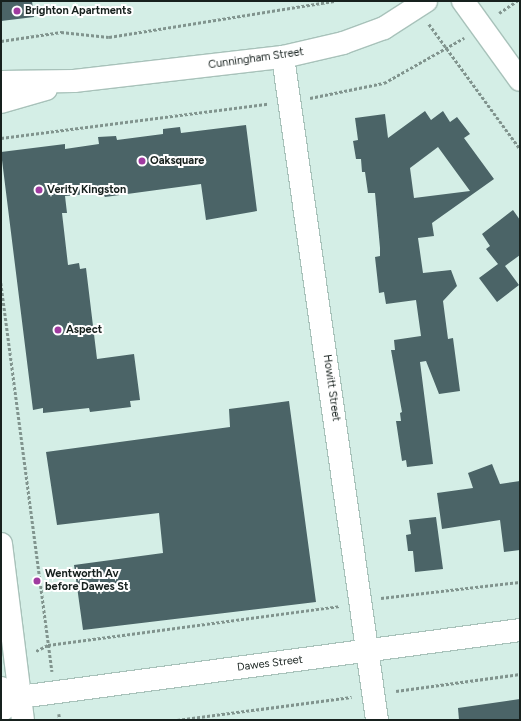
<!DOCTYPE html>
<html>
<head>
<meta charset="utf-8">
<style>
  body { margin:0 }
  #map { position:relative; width:521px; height:721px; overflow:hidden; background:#d4eee6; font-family:Figtree,sans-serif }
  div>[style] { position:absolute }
  .building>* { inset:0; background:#4b6467 }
  .path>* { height:2.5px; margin-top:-1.25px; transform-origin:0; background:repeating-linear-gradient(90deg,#81948e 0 3px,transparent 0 5px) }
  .roads { filter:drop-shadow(1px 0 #a8c2ba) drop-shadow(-1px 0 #a8c2ba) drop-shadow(0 1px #a8c2ba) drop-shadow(0 -1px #a8c2ba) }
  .minor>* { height:22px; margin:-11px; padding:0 11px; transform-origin:11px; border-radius:11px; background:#fff }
  .secondary>* { height:22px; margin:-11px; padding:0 11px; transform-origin:11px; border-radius:11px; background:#fff }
  .dots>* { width:11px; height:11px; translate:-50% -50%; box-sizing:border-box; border:2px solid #fff; border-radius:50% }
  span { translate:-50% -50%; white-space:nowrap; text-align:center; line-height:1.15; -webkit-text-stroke:4px #fff; paint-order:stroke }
  .poi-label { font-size:11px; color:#17211e; font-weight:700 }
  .left { translate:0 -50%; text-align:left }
  .street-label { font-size:11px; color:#17211e }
  .frame { position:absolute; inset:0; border:2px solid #17211e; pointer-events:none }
</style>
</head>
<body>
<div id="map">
  <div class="building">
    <i style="clip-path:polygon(1px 1px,32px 1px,34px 17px,1px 21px)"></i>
    <i style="clip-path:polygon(evenodd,425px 111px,431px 120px,443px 111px,450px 122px,457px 117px,470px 134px,464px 138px,494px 179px,432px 223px,434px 236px,418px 238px,423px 273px,451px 270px,457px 286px,443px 301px,448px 339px,453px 338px,460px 391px,439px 394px,426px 361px,420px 362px,433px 464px,407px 467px,406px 460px,402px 461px,396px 421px,401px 421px,400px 413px,402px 412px,391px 350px,395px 350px,394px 340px,421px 336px,416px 300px,386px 304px,384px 292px,379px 293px,375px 257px,380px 256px,380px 248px,375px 193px,368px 193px,365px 172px,362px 172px,361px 159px,356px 159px,353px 141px,358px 140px,355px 118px,385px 114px,388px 138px,425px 111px,438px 147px,470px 191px,414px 198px,410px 168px,438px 147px)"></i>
    <i style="clip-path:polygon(246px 125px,257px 211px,206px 220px,201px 184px,105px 197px,102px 193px,65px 196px,67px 213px,62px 213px,68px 265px,79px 263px,80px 269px,86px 268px,97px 359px,134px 354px,140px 400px,130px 401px,131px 407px,90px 412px,89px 408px,43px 413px,43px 408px,33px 410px,1px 152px,65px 144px,65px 149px,99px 144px,98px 137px,116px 136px,117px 140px,163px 134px,163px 129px,180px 127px,181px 133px)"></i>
    <i style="clip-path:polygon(513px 210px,520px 220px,520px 255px,505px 266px,519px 285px,497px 302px,479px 278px,498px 264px,486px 249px,490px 246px,482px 234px)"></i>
    <i style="clip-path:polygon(289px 401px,316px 602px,83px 630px,74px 565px,163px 553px,159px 513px,57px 525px,46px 452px,230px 427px,229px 409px)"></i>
    <i style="clip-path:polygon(492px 464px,500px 484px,520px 481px,520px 550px,504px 552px,500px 520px,442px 529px,437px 493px,473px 488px,468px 473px)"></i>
    <i style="clip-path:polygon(436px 517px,443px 569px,415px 572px,413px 551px,408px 551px,406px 535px,411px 534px,409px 520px)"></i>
    <i style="clip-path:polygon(520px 699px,520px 720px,459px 720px,458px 708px)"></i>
  </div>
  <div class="path">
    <i style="left:499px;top:13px;width:22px;rotate:-34deg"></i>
    <i style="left:429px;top:24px;width:155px;rotate:53.9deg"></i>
    <i style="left:1px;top:41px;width:61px;rotate:-8.5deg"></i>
    <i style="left:61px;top:32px;width:48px;rotate:5.9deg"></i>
    <i style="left:109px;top:37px;width:228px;rotate:-9.1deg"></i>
    <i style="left:310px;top:98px;width:76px;rotate:-11.5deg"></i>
    <i style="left:384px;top:83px;width:92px;rotate:-29.4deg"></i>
    <i style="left:1px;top:138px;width:269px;rotate:-7.3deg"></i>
    <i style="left:1px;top:283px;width:392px;rotate:82.5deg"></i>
    <i style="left:381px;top:598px;width:140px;rotate:-6.6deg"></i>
    <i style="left:36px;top:651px;width:13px;rotate:-27deg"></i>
    <i style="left:48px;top:645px;width:294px;rotate:-7.6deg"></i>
    <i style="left:396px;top:691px;width:125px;rotate:-7.8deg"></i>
    <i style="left:59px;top:714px;width:6px;rotate:81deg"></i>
    <i style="left:177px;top:720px;width:176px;rotate:-7.5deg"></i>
  </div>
  <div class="roads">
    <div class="minor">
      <i style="left:463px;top:1px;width:97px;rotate:54.2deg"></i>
      <i style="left:283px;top:57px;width:670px;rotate:81.93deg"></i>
      <i style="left:1px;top:82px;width:73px;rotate:-0.8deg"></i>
      <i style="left:74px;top:81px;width:210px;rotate:-6.6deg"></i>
      <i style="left:283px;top:57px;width:62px;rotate:-13.1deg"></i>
      <i style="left:343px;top:43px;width:44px;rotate:-20.1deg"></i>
      <i style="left:384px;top:28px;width:50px;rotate:-32.7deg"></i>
      <i style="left:1px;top:102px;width:47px;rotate:-16.1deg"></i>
      <i style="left:20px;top:697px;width:504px;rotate:-7.63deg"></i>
    </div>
    <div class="secondary">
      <i style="left:1px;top:544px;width:177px;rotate:82.9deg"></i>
      <i style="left:1px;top:688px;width:21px;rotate:25deg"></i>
      <i style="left:20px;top:697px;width:24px;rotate:144deg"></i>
    </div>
  </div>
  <div class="dots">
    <i style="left:17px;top:11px;background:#a03ba0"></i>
    <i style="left:142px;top:161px;background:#a03ba0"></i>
    <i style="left:39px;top:190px;background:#a03ba0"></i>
    <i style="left:58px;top:330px;background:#a03ba0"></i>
    <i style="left:37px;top:581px;background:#a03ba0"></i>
  </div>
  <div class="poi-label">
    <span class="left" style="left:25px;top:11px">Brighton Apartments</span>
    <span class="left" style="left:150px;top:161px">Oaksquare</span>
    <span class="left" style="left:47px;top:190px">Verity Kingston</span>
    <span class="left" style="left:66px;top:330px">Aspect</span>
    <span class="left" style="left:45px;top:581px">Wentworth Av<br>before Dawes St</span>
  </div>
  <div class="street-label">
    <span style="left:256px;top:59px;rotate:-8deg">Cunningham Street</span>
    <span style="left:331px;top:388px;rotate:82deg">Howitt Street</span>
    <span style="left:270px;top:664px;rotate:-7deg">Dawes Street</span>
  </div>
  <div class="frame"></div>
</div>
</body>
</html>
